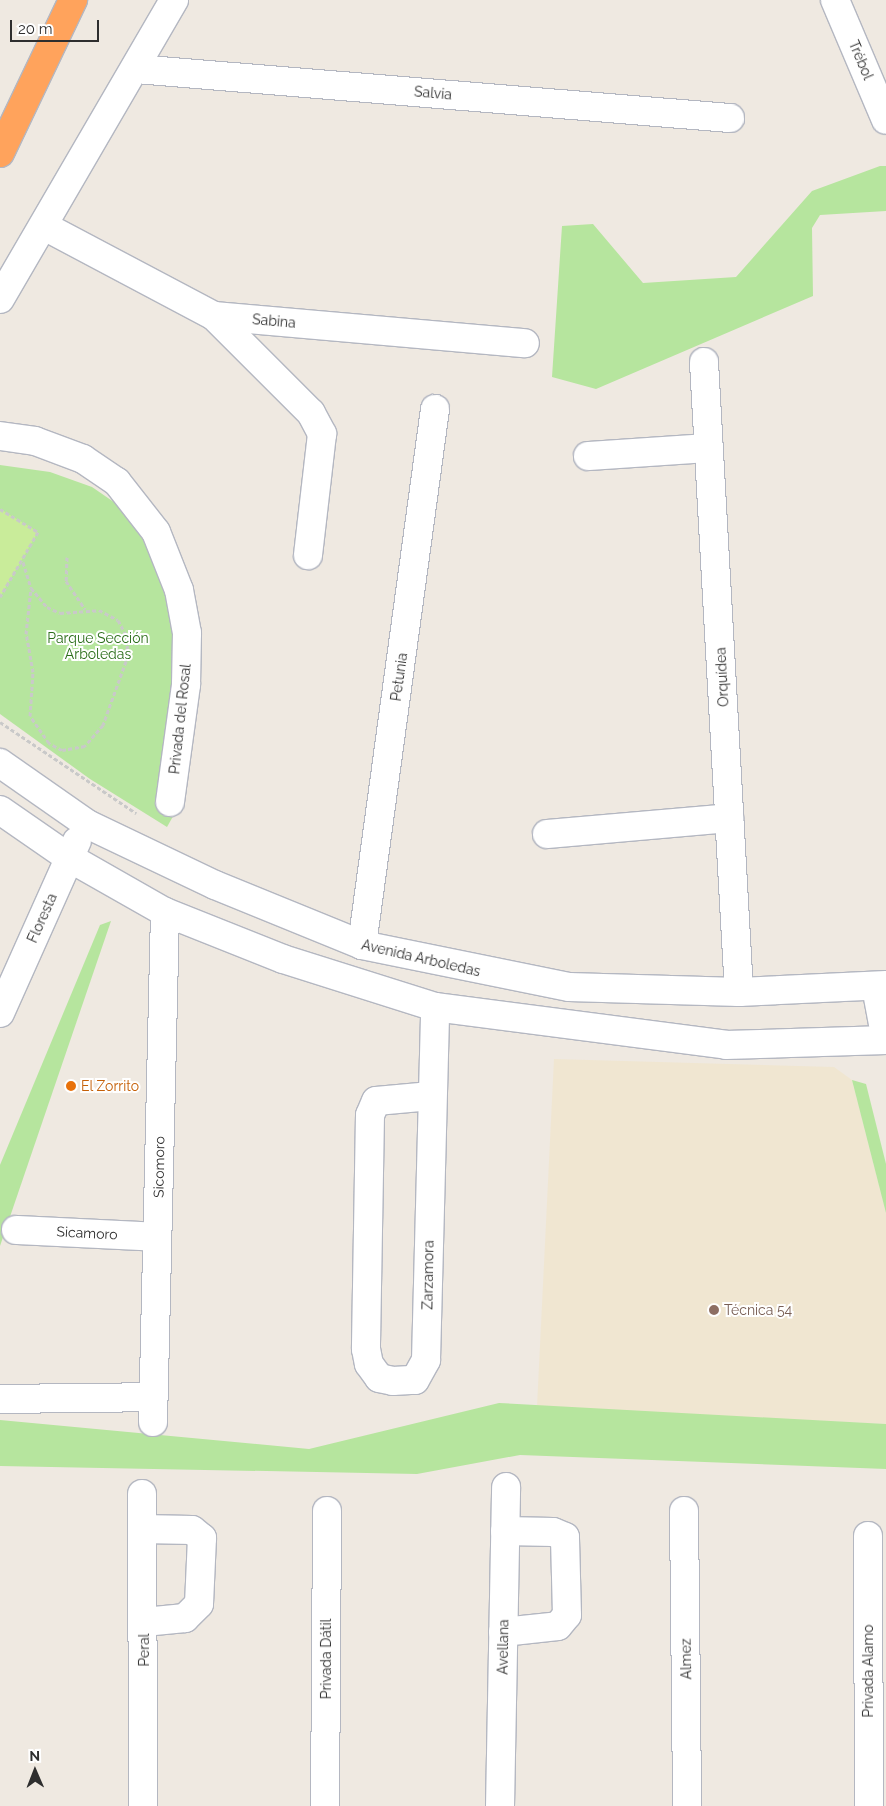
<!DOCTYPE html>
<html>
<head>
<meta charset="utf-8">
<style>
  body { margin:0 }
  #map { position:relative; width:886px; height:1806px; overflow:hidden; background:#efe9e1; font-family:Raleway,sans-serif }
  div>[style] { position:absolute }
  .education>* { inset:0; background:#f0e6d1 }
  .green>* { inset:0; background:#b6e59e }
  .pitch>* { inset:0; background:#c9ec9a }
  .path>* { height:3px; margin-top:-1.5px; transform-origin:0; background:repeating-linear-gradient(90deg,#c9c9c9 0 4px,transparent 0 6.5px) }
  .roads { filter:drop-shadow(1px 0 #b4b7c1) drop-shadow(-1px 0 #b4b7c1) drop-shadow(0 1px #b4b7c1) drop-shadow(0 -1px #b4b7c1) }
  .minor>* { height:28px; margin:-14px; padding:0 14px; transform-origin:14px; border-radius:14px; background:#fff }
  .highway>* { height:28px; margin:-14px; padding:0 14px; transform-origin:14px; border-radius:14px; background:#ffa35c }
  .dots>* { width:14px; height:14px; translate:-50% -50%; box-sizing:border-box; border:2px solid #fff; border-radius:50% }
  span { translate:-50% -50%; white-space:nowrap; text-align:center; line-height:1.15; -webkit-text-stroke:4px #fff; paint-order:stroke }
  .street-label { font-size:14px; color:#2e2e2e }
  .park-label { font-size:14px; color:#2c6e1b }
  .food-label { font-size:14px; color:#c56008 }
  .left { translate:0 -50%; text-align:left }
  .education-label { font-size:14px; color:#785e54 }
  .north { position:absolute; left:10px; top:1746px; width:50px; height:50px; -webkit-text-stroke:4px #fff; paint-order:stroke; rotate:359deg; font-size:14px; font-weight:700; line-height:20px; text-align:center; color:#2e2e2e }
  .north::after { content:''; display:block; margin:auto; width:18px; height:22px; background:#2e2e2e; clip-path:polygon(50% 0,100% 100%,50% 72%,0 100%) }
  .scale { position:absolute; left:10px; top:20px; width:89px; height:22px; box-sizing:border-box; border:2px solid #2e2e2e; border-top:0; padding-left:6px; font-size:15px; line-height:18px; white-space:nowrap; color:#2e2e2e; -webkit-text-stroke:4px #fff; paint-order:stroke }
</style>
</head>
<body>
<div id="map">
  <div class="education">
    <i style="clip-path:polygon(554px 1059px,834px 1067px,852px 1080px,886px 1213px,886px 1424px,537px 1407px)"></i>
  </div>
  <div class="green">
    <i style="clip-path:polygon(880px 166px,886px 166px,886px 211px,820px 215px,812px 228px,813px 296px,596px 389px,552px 377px,562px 226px,593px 224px,643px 283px,736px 277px,812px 191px)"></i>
    <i style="clip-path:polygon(0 465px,50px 472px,92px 487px,124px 509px,179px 574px,181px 802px,167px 827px,90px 779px,0 714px)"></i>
    <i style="clip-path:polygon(111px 921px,0 1246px,0 1165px,100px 925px)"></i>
    <i style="clip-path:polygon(852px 1080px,866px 1084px,886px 1164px,886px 1213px)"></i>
    <i style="clip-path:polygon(499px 1403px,886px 1424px,886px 1469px,520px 1455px,417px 1474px,0 1466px,0 1420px,309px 1449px)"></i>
  </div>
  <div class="pitch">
    <i style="clip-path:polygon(0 509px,38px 532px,0 597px)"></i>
  </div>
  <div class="path">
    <i style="left:0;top:509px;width:44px;rotate:31.2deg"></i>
    <i style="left:38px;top:532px;width:75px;rotate:120.3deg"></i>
    <i style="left:67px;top:557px;width:24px;rotate:92deg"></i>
    <i style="left:66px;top:581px;width:34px;rotate:56deg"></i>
    <i style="left:23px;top:562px;width:27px;rotate:73deg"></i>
    <i style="left:31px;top:588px;width:25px;rotate:50deg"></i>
    <i style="left:47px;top:607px;width:14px;rotate:25deg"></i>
    <i style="left:60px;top:613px;width:39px;rotate:-4deg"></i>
    <i style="left:99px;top:610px;width:21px;rotate:28deg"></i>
    <i style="left:118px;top:620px;width:21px;rotate:62deg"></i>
    <i style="left:128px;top:639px;width:22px;rotate:95deg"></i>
    <i style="left:126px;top:661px;width:68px;rotate:109.8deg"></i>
    <i style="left:103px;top:725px;width:28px;rotate:131deg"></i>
    <i style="left:85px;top:746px;width:23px;rotate:170deg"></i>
    <i style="left:62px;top:750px;width:15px;rotate:-152deg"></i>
    <i style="left:49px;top:743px;width:33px;rotate:-125deg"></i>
    <i style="left:30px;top:716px;width:44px;rotate:-86.1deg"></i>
    <i style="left:33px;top:672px;width:39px;rotate:-100deg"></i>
    <i style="left:26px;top:634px;width:46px;rotate:-83.8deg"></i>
    <i style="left:0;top:722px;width:164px;rotate:33.8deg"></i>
  </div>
  <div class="roads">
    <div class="minor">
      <i style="left:835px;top:0;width:130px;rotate:67deg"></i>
      <i style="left:136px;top:69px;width:596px;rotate:4.72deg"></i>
      <i style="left:44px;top:226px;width:192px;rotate:27.9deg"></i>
      <i style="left:214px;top:316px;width:312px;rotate:5deg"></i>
      <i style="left:0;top:299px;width:346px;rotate:-59.8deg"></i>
      <i style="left:214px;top:316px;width:137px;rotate:45deg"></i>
      <i style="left:311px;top:413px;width:24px;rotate:62deg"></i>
      <i style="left:322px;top:434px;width:122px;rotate:96.6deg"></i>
      <i style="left:704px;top:362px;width:631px;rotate:86.82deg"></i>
      <i style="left:0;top:436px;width:35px;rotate:8deg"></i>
      <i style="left:35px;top:441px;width:51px;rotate:20.6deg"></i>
      <i style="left:83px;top:459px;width:41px;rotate:34.1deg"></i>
      <i style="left:117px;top:482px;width:63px;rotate:52deg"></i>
      <i style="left:156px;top:532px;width:62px;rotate:68.4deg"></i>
      <i style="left:179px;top:590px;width:44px;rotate:79.5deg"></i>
      <i style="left:187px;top:633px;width:52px;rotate:91.1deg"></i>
      <i style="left:186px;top:685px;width:118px;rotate:97.8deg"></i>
      <i style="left:588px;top:456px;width:121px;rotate:-3.8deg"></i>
      <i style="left:0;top:763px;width:106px;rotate:35deg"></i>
      <i style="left:87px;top:824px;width:142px;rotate:25.5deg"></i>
      <i style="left:215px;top:885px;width:159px;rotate:22.2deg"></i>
      <i style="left:362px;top:945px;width:211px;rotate:11.5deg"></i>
      <i style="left:569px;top:987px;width:170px;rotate:1.7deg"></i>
      <i style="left:739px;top:992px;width:147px;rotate:-2.7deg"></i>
      <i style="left:0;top:810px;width:83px;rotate:34.7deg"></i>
      <i style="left:68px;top:857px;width:112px;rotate:29.6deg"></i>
      <i style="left:165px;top:912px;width:127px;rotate:21.7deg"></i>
      <i style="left:283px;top:959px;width:159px;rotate:17.5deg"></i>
      <i style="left:435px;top:1007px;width:293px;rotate:7.4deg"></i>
      <i style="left:726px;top:1045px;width:160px;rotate:-1.8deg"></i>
      <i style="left:547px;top:834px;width:183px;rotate:-5deg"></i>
      <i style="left:362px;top:945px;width:541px;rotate:-82.24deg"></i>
      <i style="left:876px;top:987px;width:54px;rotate:79.3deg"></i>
      <i style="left:0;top:1013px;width:188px;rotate:-65.9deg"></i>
      <i style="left:431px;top:1096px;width:55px;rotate:174.8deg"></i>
      <i style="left:376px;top:1101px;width:15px;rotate:113deg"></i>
      <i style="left:370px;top:1115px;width:234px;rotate:91deg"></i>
      <i style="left:366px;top:1349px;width:15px;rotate:79deg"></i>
      <i style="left:369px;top:1364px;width:17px;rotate:54deg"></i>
      <i style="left:379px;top:1378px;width:14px;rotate:12deg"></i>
      <i style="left:393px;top:1381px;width:22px;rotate:-3deg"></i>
      <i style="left:415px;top:1380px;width:23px;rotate:-61deg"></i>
      <i style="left:426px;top:1360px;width:353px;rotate:-88.5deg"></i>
      <i style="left:16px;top:1230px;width:141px;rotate:2.8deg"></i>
      <i style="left:0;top:1399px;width:153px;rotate:-0.7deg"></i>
      <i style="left:153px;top:1422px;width:510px;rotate:-88.65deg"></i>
      <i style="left:142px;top:1494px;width:312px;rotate:89.8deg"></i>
      <i style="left:684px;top:1511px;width:295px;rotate:89.4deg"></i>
      <i style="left:142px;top:1529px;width:50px;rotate:1.1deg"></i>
      <i style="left:192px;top:1530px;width:13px;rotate:39deg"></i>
      <i style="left:202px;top:1538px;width:66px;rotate:92.6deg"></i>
      <i style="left:199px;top:1604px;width:20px;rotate:135deg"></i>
      <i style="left:185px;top:1618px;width:41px;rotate:174.4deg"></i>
      <i style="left:868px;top:1536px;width:270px;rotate:89.8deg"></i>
      <i style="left:503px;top:1632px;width:55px;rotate:-6.2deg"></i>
      <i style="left:558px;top:1626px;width:14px;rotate:-51deg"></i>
      <i style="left:567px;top:1615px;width:78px;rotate:-91.5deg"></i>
      <i style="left:565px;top:1537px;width:13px;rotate:-157deg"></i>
      <i style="left:553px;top:1532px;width:48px;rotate:-178.8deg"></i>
      <i style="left:325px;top:1806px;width:295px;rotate:-89.6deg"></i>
      <i style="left:500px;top:1806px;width:319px;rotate:-88.9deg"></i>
    </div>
    <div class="highway">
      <i style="left:0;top:153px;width:170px;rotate:-64.5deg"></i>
    </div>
  </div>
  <div class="dots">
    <i style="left:71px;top:1086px;background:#e8710a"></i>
    <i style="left:714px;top:1310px;background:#8d6e63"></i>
  </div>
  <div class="street-label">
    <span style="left:861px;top:60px;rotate:67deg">Trébol</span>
    <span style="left:433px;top:93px;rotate:5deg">Salvia</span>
    <span style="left:274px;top:321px;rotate:5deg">Sabina</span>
    <span style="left:399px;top:677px;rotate:-82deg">Petunia</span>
    <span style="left:722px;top:677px;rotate:-93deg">Orquídea</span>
    <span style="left:180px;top:719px;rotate:-84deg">Privada del Rosal</span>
    <span style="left:42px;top:918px;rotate:-66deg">Floresta</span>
    <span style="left:421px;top:958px;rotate:13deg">Avenida Arboledas</span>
    <span style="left:159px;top:1167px;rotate:-89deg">Sicomoro</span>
    <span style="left:87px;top:1233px;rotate:3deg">Sicamoro</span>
    <span style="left:428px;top:1275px;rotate:-89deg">Zarzamora</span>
    <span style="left:503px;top:1647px;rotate:-89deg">Avellana</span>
    <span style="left:144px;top:1650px;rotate:-90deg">Peral</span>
    <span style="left:326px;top:1659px;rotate:-90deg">Privada Dátil</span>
    <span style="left:686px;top:1659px;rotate:-91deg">Almez</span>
    <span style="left:868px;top:1671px;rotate:-90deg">Privada Alamo</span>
  </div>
  <div class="park-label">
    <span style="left:98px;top:646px">Parque Sección<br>Arboledas</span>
  </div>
  <div class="food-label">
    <span class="left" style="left:81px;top:1086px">El Zorrito</span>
  </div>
  <div class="education-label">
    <span class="left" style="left:724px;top:1310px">Técnica 54</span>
  </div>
  <div class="north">N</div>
  <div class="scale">20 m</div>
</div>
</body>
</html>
